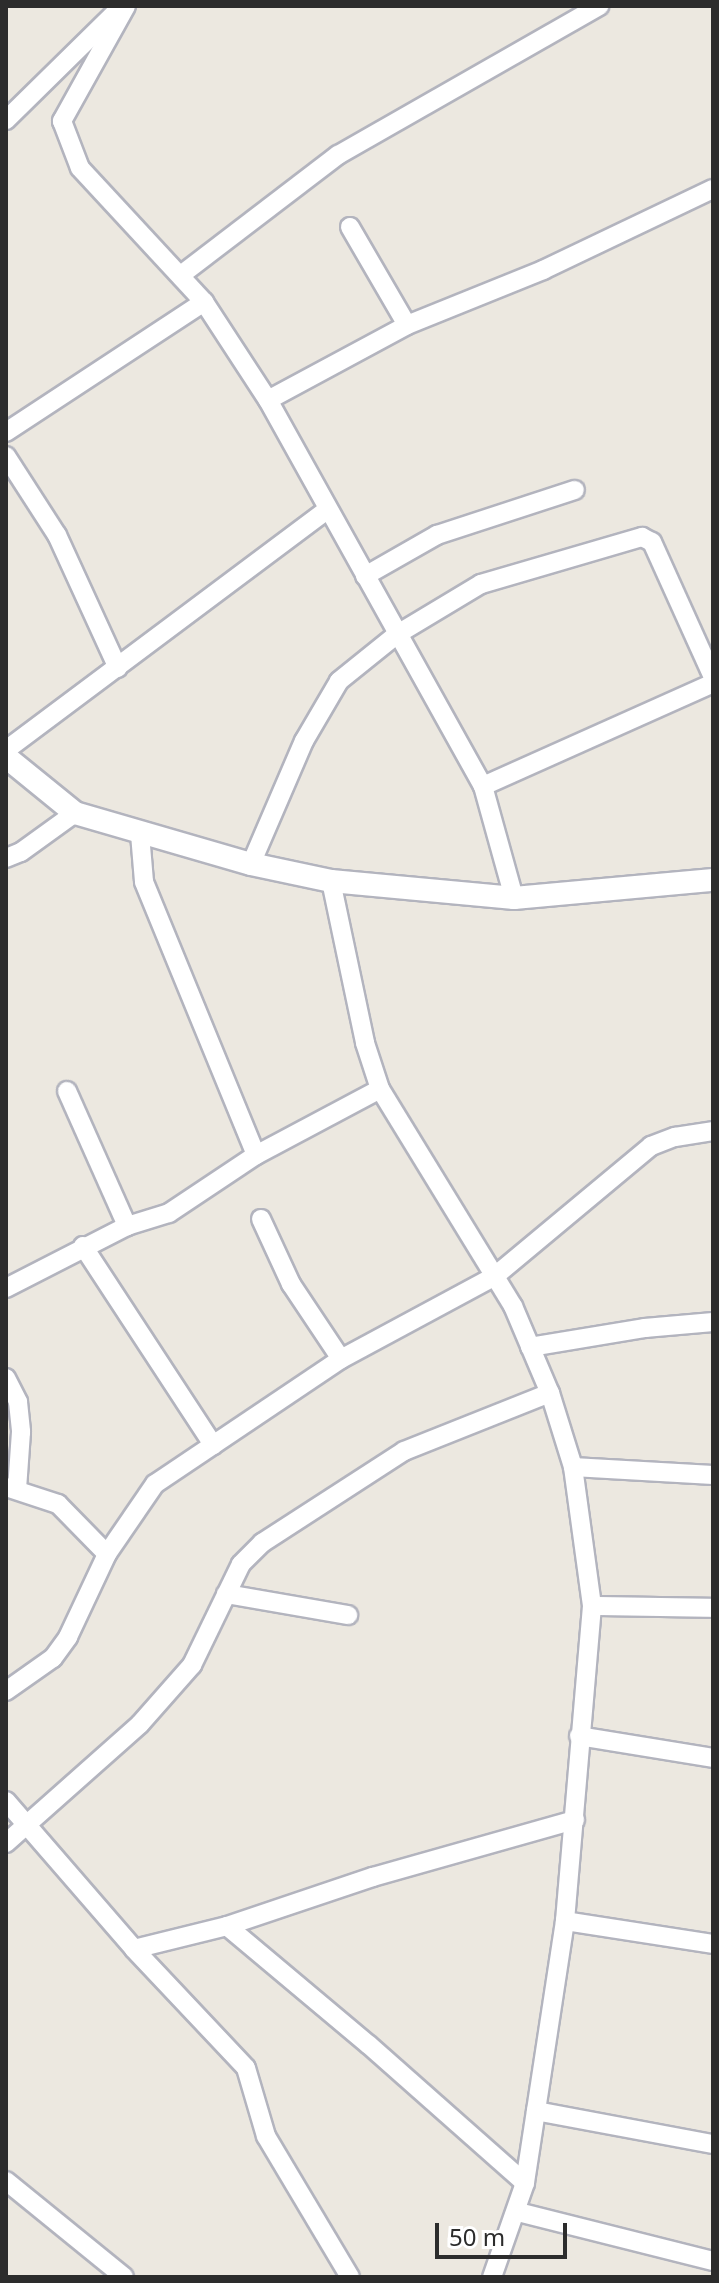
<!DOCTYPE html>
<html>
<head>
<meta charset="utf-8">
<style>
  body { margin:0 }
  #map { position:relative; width:719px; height:2283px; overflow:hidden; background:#ece8e0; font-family:"Noto Sans",sans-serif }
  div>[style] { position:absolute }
  .roads { filter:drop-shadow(2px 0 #b3b4be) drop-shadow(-2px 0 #b3b4be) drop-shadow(0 2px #b3b4be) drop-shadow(0 -2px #b3b4be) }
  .minor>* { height:18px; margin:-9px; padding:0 9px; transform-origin:9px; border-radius:9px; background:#fff }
  .tertiary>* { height:22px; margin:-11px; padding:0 11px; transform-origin:11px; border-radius:11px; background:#fff }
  span { translate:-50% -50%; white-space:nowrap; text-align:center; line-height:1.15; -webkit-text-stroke:6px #fff; paint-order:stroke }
  .frame { position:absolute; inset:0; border:8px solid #2c2c2c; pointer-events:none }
  .scale { position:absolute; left:435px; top:2223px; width:132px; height:36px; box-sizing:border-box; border:4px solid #2c2c2c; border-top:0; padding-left:10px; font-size:24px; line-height:28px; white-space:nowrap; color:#2c2c2c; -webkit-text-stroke:6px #fff; paint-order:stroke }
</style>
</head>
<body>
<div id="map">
  <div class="roads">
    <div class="minor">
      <i style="left:126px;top:6px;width:132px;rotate:119.1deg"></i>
      <i style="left:62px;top:121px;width:50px;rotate:69deg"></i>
      <i style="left:80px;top:168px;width:183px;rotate:47.2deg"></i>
      <i style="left:204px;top:302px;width:117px;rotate:56.9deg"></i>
      <i style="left:268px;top:400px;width:442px;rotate:60.9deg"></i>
      <i style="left:483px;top:786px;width:116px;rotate:74.5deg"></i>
      <i style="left:6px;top:120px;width:156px;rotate:-44.5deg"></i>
      <i style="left:350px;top:227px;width:113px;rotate:59.8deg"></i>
      <i style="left:181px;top:275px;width:198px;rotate:-37.4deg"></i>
      <i style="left:338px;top:155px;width:301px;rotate:-29.7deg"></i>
      <i style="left:268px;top:400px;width:158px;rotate:-28.3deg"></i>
      <i style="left:407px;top:325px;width:147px;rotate:-22deg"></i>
      <i style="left:543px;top:270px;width:188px;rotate:-25.5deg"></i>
      <i style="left:6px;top:432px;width:237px;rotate:-33.3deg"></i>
      <i style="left:6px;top:456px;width:94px;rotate:57.2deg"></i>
      <i style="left:57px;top:535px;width:146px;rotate:65.4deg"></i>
      <i style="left:365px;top:576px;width:83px;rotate:-29.7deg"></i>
      <i style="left:437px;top:535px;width:145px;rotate:-18.1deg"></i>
      <i style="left:6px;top:750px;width:399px;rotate:-36.8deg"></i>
      <i style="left:483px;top:786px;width:252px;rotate:-24.1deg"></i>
      <i style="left:140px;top:834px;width:48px;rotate:85.2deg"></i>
      <i style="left:144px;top:882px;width:295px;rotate:67.7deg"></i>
      <i style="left:6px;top:858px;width:16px;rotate:-22deg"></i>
      <i style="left:21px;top:852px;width:67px;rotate:-35.8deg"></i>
      <i style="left:251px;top:864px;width:134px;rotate:-66.7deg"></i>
      <i style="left:304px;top:741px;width:69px;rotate:-59.7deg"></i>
      <i style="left:339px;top:681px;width:73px;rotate:-38.9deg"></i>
      <i style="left:396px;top:635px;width:99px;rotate:-31deg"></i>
      <i style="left:481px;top:584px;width:168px;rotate:-16.3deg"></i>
      <i style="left:642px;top:537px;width:11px;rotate:27deg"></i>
      <i style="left:652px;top:542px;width:148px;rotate:65.7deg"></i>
      <i style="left:331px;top:881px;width:166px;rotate:78.1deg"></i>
      <i style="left:365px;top:1043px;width:48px;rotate:71.9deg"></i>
      <i style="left:380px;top:1089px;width:255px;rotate:58.5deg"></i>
      <i style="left:513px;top:1306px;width:95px;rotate:67deg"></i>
      <i style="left:550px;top:1393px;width:77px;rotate:72.7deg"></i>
      <i style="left:573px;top:1467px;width:140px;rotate:82.2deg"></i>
      <i style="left:592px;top:1606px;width:316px;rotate:94.9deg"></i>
      <i style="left:565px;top:1921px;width:265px;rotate:98.7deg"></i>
      <i style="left:525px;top:2183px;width:100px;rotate:109.3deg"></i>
      <i style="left:67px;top:1091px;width:148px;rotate:66deg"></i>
      <i style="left:261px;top:1219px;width:72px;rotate:65.2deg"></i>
      <i style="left:291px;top:1284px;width:90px;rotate:56.3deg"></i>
      <i style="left:83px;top:1246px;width:238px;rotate:56.8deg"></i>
      <i style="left:6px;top:1288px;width:136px;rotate:-27.1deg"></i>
      <i style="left:127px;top:1226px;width:44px;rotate:-17.2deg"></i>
      <i style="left:169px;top:1213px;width:105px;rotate:-33.7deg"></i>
      <i style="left:256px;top:1155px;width:140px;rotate:-28deg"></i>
      <i style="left:530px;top:1347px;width:117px;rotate:-9.4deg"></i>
      <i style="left:645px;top:1328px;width:68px;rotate:-5deg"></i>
      <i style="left:6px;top:1378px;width:27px;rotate:63deg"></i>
      <i style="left:18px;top:1402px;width:30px;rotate:84deg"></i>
      <i style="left:21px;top:1432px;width:57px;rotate:94deg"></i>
      <i style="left:573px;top:1467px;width:140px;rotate:3.3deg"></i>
      <i style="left:6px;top:1487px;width:55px;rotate:18.1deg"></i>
      <i style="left:58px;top:1504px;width:70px;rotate:45.6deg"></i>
      <i style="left:226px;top:1594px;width:124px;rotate:9.8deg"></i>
      <i style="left:592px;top:1606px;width:121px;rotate:0.9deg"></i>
      <i style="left:6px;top:1691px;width:57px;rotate:-35.1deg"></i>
      <i style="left:53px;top:1658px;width:26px;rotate:-54deg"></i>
      <i style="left:68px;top:1637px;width:92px;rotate:-64.8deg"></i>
      <i style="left:107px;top:1554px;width:85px;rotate:-55.6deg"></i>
      <i style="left:155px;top:1484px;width:224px;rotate:-33.9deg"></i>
      <i style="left:341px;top:1359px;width:175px;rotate:-28.3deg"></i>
      <i style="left:495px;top:1276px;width:203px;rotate:-39.8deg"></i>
      <i style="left:651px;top:1146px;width:26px;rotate:-21deg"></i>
      <i style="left:675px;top:1137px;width:38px;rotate:-9deg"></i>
      <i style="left:579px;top:1736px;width:136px;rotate:9.3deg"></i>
      <i style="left:6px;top:1801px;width:196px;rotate:49.1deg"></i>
      <i style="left:134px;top:1949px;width:163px;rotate:46.7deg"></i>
      <i style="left:246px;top:2068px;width:71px;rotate:73.6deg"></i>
      <i style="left:266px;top:2136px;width:164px;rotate:59.2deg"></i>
      <i style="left:6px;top:1843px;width:179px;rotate:-41.6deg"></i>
      <i style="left:140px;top:1724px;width:79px;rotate:-48.6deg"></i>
      <i style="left:192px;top:1665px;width:112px;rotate:-64.1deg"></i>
      <i style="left:241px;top:1564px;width:30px;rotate:-45deg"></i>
      <i style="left:262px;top:1543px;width:169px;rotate:-32.9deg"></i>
      <i style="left:404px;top:1451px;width:157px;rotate:-21.7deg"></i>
      <i style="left:565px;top:1921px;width:150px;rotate:8.8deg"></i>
      <i style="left:227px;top:1926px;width:185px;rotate:40deg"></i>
      <i style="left:369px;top:2045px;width:208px;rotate:41.5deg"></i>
      <i style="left:134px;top:1949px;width:96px;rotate:-13.9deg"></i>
      <i style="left:227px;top:1926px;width:154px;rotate:-18.6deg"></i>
      <i style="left:373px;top:1877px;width:210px;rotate:-15.8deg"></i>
      <i style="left:536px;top:2111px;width:180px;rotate:10.6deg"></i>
      <i style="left:6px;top:2181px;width:152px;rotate:39.1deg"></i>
      <i style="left:518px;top:2212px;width:201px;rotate:14.1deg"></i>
    </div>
    <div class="tertiary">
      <i style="left:6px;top:757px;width:89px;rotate:39.1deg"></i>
      <i style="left:75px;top:813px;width:183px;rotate:16.2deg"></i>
      <i style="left:251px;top:864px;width:82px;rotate:12deg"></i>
      <i style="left:331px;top:881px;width:184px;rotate:5.3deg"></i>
      <i style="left:514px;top:898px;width:200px;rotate:-5.2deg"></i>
    </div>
  </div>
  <div class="frame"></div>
  <div class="scale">50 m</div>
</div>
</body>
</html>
